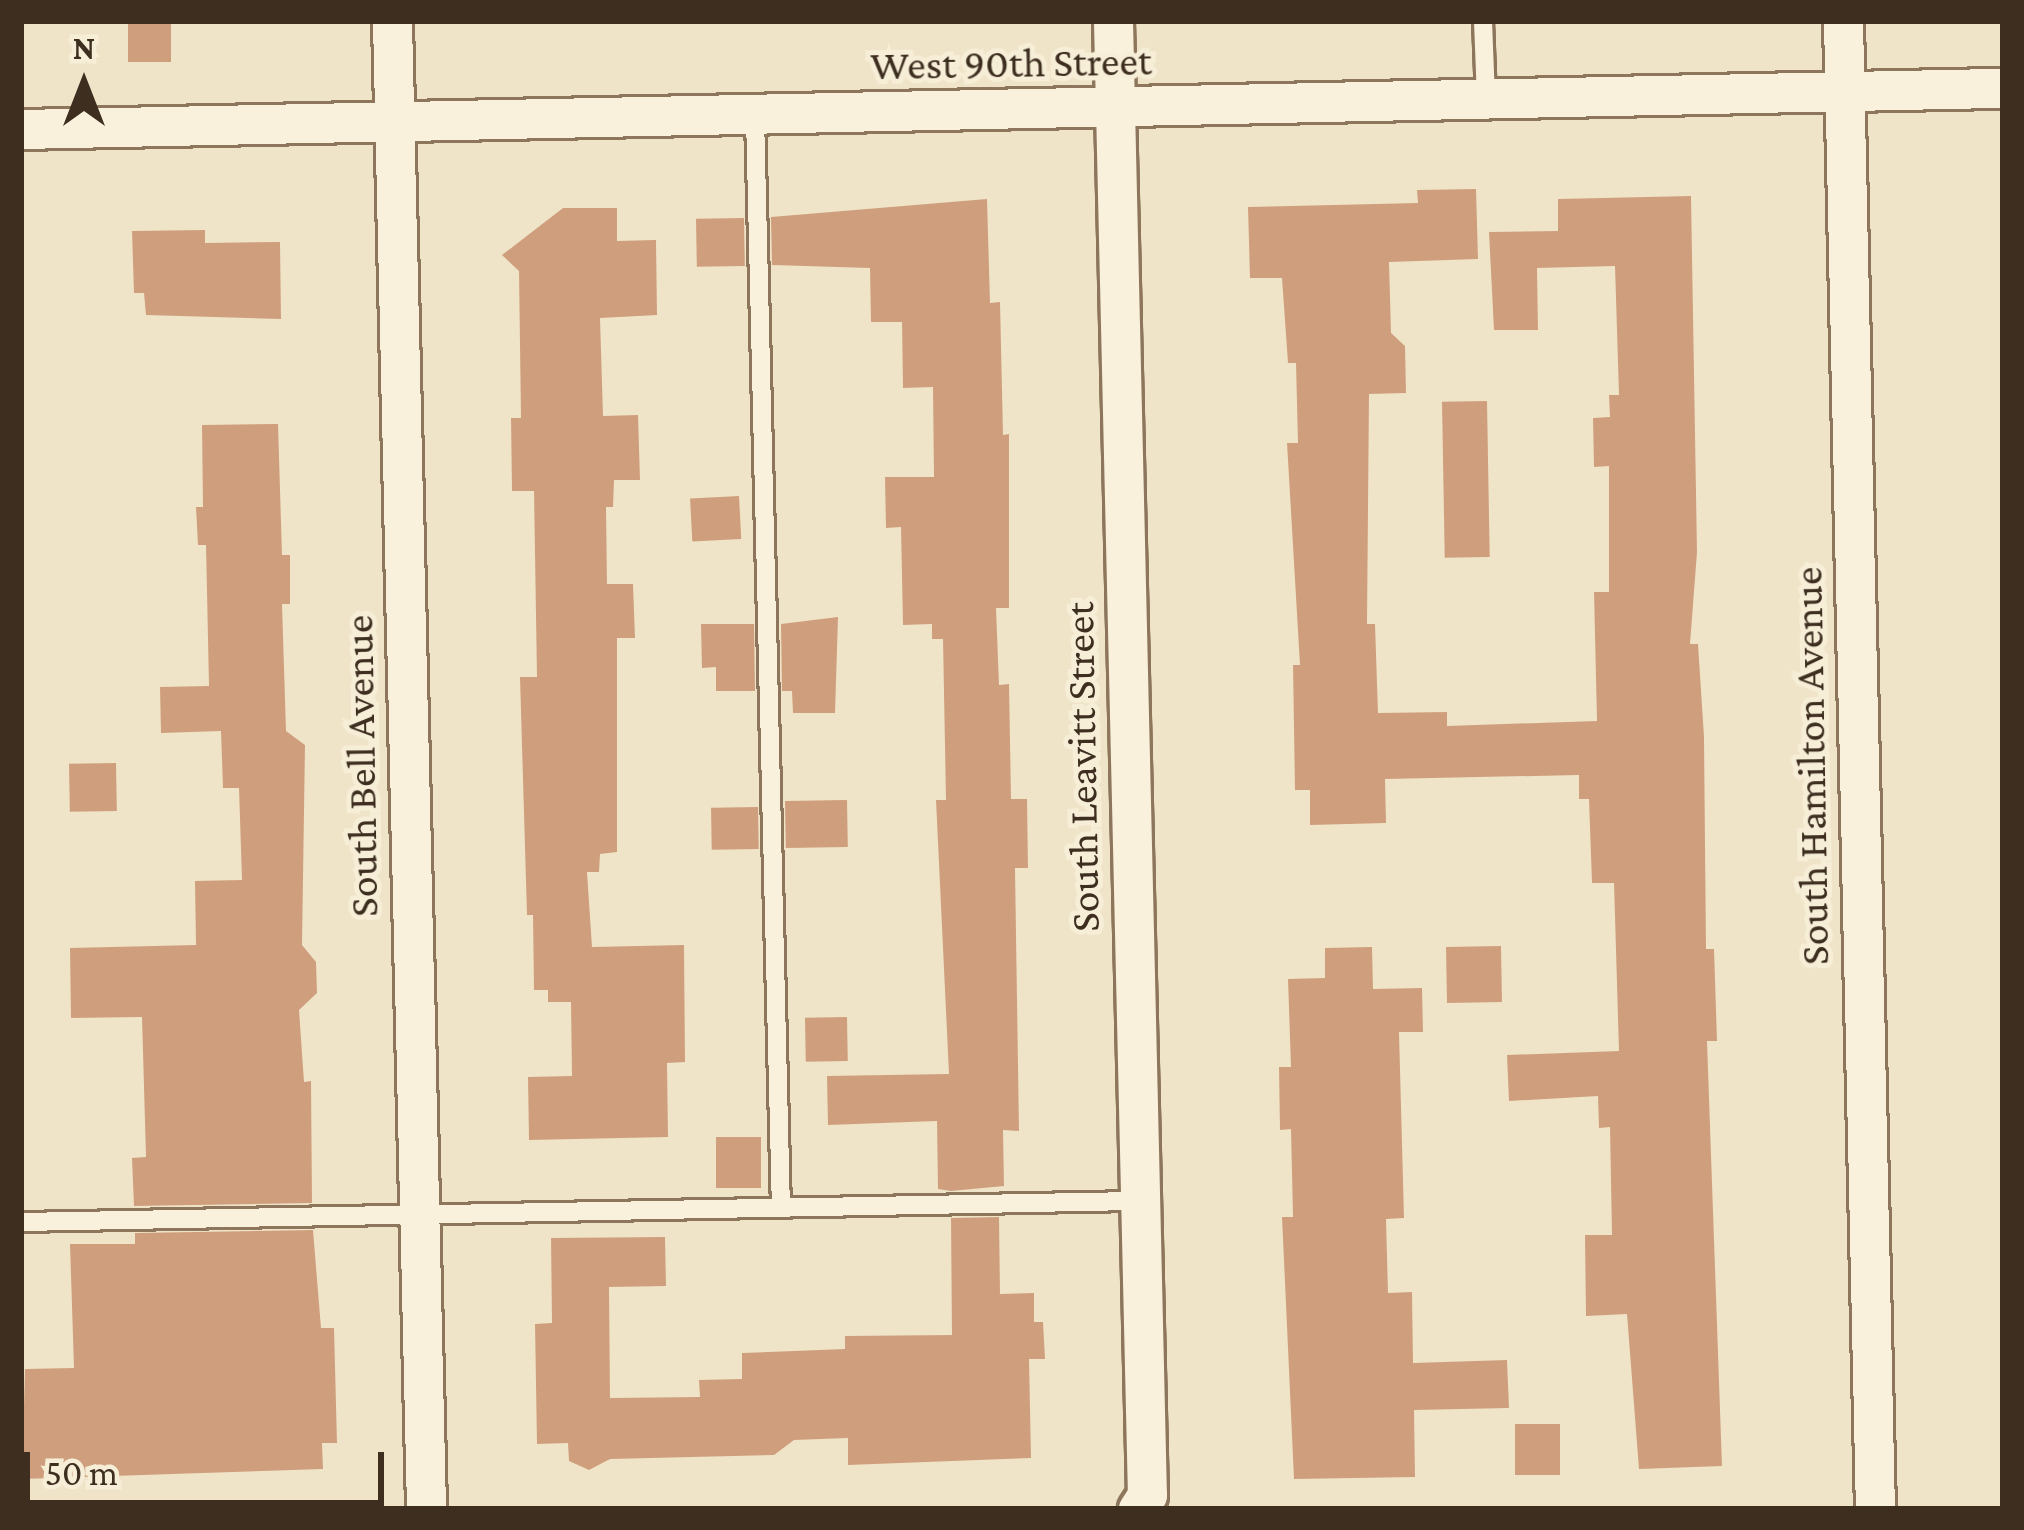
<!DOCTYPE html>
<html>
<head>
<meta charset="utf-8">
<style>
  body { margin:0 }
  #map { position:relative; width:2024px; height:1530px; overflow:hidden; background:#f0e4c8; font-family:"Crimson Pro",serif }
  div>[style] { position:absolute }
  .building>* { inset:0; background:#cf9f7d; transform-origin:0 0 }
  .roads { filter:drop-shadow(3px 0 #8d765c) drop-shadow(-3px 0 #8d765c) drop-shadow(0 3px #8d765c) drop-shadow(0 -3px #8d765c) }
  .lane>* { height:18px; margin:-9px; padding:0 9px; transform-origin:9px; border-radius:9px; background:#faf1dc }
  .street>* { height:39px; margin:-19.5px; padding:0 19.5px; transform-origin:19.5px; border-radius:19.5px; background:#faf1dc }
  span { translate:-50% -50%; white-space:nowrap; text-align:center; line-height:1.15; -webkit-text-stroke:10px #f7eed8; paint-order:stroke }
  .street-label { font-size:42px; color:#3d2e20 }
  .frame { position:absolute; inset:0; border:24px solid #3d2e20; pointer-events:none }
  .north { position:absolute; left:24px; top:24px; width:120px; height:120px; -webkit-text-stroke:9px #f7eed8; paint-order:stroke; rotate:0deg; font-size:33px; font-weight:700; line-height:48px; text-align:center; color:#3d2e20 }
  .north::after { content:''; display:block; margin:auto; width:42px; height:54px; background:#3d2e20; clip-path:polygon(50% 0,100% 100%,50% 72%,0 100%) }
  .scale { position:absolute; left:24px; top:1452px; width:360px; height:54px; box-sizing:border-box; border:6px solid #3d2e20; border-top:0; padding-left:15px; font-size:36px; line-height:42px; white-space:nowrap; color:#3d2e20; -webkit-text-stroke:9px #f7eed8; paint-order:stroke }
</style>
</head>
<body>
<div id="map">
  <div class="building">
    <i style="left:128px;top:21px;width:43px;height:41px"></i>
    <i style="clip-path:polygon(1476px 189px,1478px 259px,1389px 262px,1391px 333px,1405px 346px,1406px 393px,1369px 394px,1367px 624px,1375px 624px,1378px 713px,1447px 712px,1447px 726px,1597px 721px,1594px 592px,1609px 592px,1609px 466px,1594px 467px,1593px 418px,1610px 417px,1609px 395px,1619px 395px,1615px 266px,1537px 268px,1538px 330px,1494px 330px,1489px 232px,1558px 231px,1558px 199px,1691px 196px,1697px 552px,1690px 644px,1698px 644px,1704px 737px,1706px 949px,1714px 949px,1717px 1041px,1707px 1041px,1722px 1466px,1639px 1469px,1627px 1314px,1586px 1316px,1585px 1235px,1612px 1235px,1610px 1127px,1599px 1128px,1598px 1096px,1509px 1101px,1507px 1055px,1619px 1051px,1614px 883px,1592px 883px,1589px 799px,1579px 799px,1579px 775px,1385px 779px,1386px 823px,1310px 825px,1310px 790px,1295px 790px,1293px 665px,1300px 665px,1287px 443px,1298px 443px,1296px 363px,1288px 363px,1282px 278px,1250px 278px,1248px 207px,1418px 203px,1417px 190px)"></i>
    <i style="clip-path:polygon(987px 199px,990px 303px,1000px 302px,1003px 435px,1009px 434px,1009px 608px,996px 608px,999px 685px,1009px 684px,1011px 799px,1027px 799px,1028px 868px,1015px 868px,1019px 1131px,1003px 1130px,1004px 1186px,951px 1191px,938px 1189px,937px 1121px,828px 1125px,827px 1076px,949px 1074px,936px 800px,946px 800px,943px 639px,932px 639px,932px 624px,903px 625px,901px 527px,886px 528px,885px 477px,934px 477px,933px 387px,903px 388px,902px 322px,871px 322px,870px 268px,772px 265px,771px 217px)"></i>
    <i style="clip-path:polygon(563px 208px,617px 208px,617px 241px,656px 240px,657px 315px,600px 318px,603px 416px,638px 415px,640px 480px,614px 480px,613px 507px,606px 507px,607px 584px,633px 584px,635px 638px,617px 638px,617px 852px,600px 854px,599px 872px,587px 872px,592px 947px,684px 945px,685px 1062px,667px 1063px,668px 1137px,529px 1140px,528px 1077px,572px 1076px,571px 1002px,548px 1002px,548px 990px,534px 990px,533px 915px,527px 915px,520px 677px,537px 677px,534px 491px,512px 491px,511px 418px,521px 418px,519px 271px,502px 255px)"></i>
    <i style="left:744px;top:218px;width:48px;height:48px;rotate:89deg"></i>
    <i style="clip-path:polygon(205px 230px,205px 243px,280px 242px,281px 319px,146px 315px,144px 293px,134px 293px,132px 231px)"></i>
    <i style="left:1487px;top:401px;width:156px;height:45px;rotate:89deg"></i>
    <i style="clip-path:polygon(278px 424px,282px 555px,290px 555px,290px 604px,282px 604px,286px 731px,305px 745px,302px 945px,316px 962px,317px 993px,299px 1010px,304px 1082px,311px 1081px,312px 1203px,134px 1206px,132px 1158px,146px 1157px,142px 1017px,71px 1018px,70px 948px,196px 945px,195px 881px,242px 880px,239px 788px,223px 788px,221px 731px,161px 733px,160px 687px,209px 686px,206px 545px,198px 545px,196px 507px,203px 507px,202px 425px)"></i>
    <i style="left:739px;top:496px;width:43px;height:49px;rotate:87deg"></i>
    <i style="clip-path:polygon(838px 617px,835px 713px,793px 713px,792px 691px,782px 691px,781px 624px)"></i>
    <i style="clip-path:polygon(701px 624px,754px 624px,755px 691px,716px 691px,716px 667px,702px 668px)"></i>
    <i style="left:116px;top:763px;width:48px;height:47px;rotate:89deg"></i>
    <i style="left:847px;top:800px;width:47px;height:62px;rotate:89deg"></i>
    <i style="left:758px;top:807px;width:42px;height:47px;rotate:89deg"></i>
    <i style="left:1501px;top:946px;width:56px;height:55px;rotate:89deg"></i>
    <i style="clip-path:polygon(1372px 947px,1373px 989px,1422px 988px,1423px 1032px,1399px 1032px,1404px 1218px,1386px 1219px,1388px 1293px,1412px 1292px,1413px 1363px,1507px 1360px,1509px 1408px,1414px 1410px,1415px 1477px,1294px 1479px,1282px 1217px,1293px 1217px,1291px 1129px,1280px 1130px,1279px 1067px,1291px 1067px,1288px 979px,1325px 978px,1325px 948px)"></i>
    <i style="left:847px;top:1017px;width:44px;height:42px;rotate:89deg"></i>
    <i style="left:716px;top:1137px;width:45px;height:51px"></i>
    <i style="clip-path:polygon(999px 1217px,1000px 1294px,1034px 1293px,1034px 1322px,1043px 1322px,1045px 1359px,1029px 1359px,1031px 1458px,848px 1465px,848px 1438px,794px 1440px,774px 1455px,610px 1459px,589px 1470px,569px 1461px,568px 1443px,537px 1444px,535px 1324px,552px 1323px,551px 1238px,665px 1237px,666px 1286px,609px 1287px,610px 1398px,700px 1397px,699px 1380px,742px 1379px,742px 1353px,845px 1349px,845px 1336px,952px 1335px,951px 1218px)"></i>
    <i style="clip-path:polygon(313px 1230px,321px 1328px,334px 1328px,337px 1443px,322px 1443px,323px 1469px,22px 1479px,25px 1369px,74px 1368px,70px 1244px,135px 1244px,135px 1233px)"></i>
    <i style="left:1515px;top:1424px;width:45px;height:51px"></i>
  </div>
  <div class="roads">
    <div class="lane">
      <i style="left:1483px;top:21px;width:79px;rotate:87.8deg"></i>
      <i style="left:755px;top:116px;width:1092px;rotate:88.64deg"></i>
      <i style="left:21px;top:1222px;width:1119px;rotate:-1.08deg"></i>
    </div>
    <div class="street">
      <i style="left:392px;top:21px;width:1488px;rotate:88.69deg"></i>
      <i style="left:1113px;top:21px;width:1474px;rotate:88.68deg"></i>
      <i style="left:1147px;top:1495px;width:17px;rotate:123deg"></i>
      <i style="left:1843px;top:21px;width:1488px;rotate:88.77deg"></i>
      <i style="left:21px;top:129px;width:1982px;rotate:-1.19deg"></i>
    </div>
  </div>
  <div class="street-label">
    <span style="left:1011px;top:63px;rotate:-1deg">West 90th Street</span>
    <span style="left:361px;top:766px;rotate:-91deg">South Bell Avenue</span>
    <span style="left:1811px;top:766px;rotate:-91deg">South Hamilton Avenue</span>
    <span style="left:1082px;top:767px;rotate:-91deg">South Leavitt Street</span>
  </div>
  <div class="frame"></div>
  <div class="north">N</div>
  <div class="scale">50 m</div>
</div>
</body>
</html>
